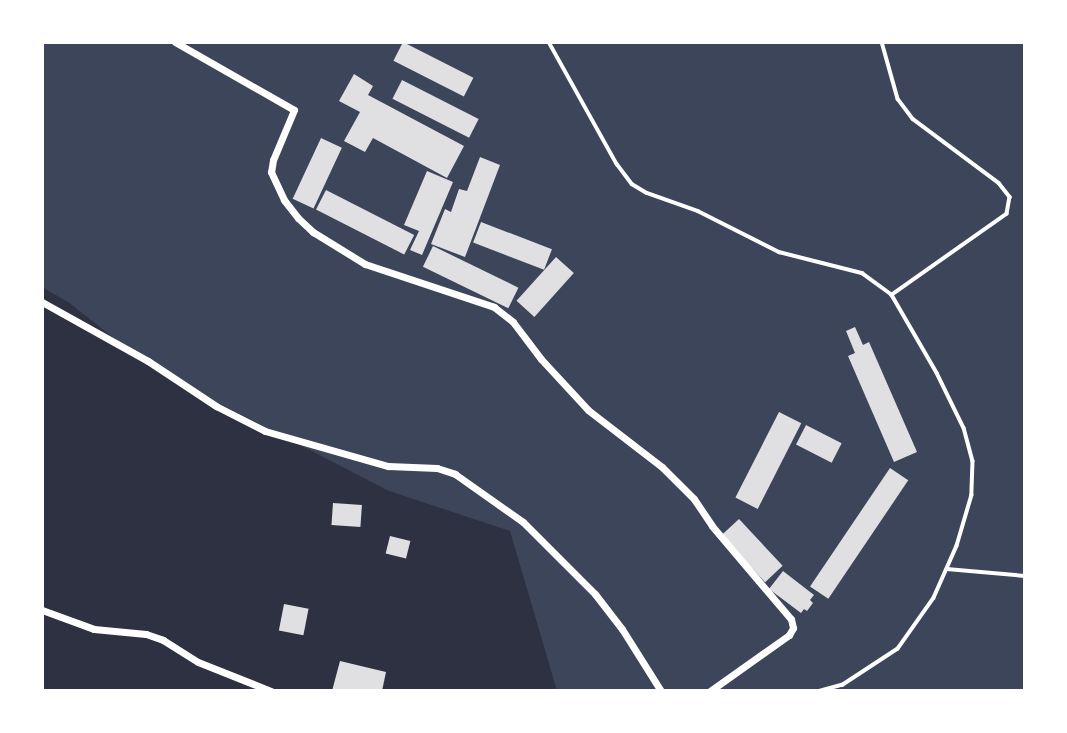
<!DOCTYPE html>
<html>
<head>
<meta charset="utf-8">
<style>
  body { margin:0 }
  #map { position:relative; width:1067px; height:733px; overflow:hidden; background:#2d3142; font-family:"Source Sans 3",sans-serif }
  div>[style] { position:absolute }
  .green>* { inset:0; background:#3c4559 }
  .building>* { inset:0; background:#e0e0e3; transform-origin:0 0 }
  .service>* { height:3.5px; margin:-1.75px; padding:0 1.75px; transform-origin:1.75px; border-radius:1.75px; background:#fff }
  .minor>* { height:7px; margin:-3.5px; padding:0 3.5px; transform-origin:3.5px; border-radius:3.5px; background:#fff }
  span { translate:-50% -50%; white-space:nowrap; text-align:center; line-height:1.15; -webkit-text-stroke:5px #fff; paint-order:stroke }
  .frame { position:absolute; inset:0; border:44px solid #fff; pointer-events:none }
</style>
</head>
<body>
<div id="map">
  <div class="green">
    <i style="clip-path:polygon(42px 42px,1025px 42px,1025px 691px,557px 691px,510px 531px,389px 491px,153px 369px,68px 302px,42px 287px)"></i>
  </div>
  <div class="building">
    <i style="left:403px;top:42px;width:79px;height:21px;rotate:27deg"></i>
    <i style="clip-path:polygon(354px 74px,373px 86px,368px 95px,464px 146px,447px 178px,373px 138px,365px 152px,344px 141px,360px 112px,339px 101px)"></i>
    <i style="left:402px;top:80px;width:86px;height:21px;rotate:27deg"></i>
    <i style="left:321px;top:138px;width:23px;height:67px;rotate:25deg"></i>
    <i style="clip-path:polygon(480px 157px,500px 165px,465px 257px,431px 244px,445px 209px,451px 212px,459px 189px,467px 191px)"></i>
    <i style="clip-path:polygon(427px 171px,453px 182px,422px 255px,410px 250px,419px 231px,404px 225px)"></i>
    <i style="left:326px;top:190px;width:99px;height:22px;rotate:27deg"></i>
    <i style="left:481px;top:222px;width:76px;height:22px;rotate:21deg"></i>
    <i style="left:433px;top:246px;width:95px;height:23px;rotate:26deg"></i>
    <i style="left:556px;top:257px;width:24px;height:59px;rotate:42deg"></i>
    <i style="clip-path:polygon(855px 327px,863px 345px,869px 342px,917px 452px,894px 462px,848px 356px,855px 353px,846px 331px)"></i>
    <i style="left:779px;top:412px;width:25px;height:96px;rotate:27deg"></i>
    <i style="left:806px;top:425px;width:40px;height:22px;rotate:27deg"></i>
    <i style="left:890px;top:468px;width:22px;height:143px;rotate:34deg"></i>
    <i style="left:333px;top:503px;width:29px;height:22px;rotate:4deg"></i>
    <i style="left:739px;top:519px;width:64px;height:24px;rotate:47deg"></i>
    <i style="left:390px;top:536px;width:21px;height:18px;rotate:14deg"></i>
    <i style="clip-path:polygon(783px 571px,814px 595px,810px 600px,813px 603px,807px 611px,804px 609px,801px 613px,769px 589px)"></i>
    <i style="left:284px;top:604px;width:25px;height:27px;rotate:11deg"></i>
    <i style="clip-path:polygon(340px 661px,386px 672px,382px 691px,332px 691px)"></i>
  </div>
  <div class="service">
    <i style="left:549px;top:42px;width:140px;rotate:60.9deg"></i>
    <i style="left:617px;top:164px;width:25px;rotate:53deg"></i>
    <i style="left:632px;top:184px;width:17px;rotate:31deg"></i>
    <i style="left:647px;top:193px;width:54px;rotate:19.4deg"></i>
    <i style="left:698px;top:211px;width:91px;rotate:26.8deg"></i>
    <i style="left:779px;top:252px;width:86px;rotate:14.2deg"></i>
    <i style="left:862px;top:273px;width:37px;rotate:36deg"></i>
    <i style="left:892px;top:295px;width:90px;rotate:60deg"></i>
    <i style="left:937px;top:373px;width:61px;rotate:63.9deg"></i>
    <i style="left:964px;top:428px;width:34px;rotate:75deg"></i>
    <i style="left:973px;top:461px;width:34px;rotate:92deg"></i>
    <i style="left:972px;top:495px;width:53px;rotate:106.4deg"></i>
    <i style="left:957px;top:546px;width:57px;rotate:113.9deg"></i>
    <i style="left:934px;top:598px;width:62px;rotate:125.2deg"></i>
    <i style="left:898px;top:649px;width:66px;rotate:146.8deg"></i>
    <i style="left:843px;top:685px;width:23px;rotate:165deg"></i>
    <i style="left:882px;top:42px;width:59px;rotate:74.3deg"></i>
    <i style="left:898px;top:99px;width:25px;rotate:53deg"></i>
    <i style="left:913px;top:119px;width:107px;rotate:36.7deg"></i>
    <i style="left:999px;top:183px;width:18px;rotate:52deg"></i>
    <i style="left:1010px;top:197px;width:17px;rotate:100deg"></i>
    <i style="left:1007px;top:214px;width:141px;rotate:144.8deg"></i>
    <i style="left:947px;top:569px;width:78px;rotate:5.1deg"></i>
  </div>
  <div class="minor">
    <i style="left:175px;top:42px;width:137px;rotate:29.7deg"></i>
    <i style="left:294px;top:110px;width:54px;rotate:112.8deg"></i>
    <i style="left:273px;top:160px;width:12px;rotate:99deg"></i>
    <i style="left:271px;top:172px;width:31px;rotate:65deg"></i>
    <i style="left:284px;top:200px;width:23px;rotate:52deg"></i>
    <i style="left:298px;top:218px;width:21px;rotate:43deg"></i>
    <i style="left:313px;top:232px;width:61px;rotate:31.6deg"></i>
    <i style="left:365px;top:264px;width:136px;rotate:18.4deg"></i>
    <i style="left:494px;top:307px;width:24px;rotate:38deg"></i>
    <i style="left:513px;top:322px;width:46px;rotate:52.9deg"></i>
    <i style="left:541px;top:359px;width:69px;rotate:47.3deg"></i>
    <i style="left:588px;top:410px;width:93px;rotate:37.6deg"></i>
    <i style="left:662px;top:467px;width:45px;rotate:45deg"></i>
    <i style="left:694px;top:499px;width:32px;rotate:56deg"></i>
    <i style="left:712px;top:526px;width:122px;rotate:49.7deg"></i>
    <i style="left:791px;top:619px;width:9px;rotate:77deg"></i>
    <i style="left:793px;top:628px;width:8px;rotate:120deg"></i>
    <i style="left:789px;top:635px;width:97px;rotate:144.7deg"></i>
    <i style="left:42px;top:302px;width:121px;rotate:29.1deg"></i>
    <i style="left:148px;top:361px;width:82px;rotate:33.5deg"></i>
    <i style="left:216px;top:406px;width:55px;rotate:27deg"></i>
    <i style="left:265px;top:431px;width:128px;rotate:15.9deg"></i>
    <i style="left:388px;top:466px;width:49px;rotate:2.3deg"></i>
    <i style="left:437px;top:468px;width:19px;rotate:18deg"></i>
    <i style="left:455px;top:474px;width:83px;rotate:35.2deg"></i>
    <i style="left:523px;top:522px;width:102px;rotate:45deg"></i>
    <i style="left:595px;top:594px;width:44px;rotate:52.4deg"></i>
    <i style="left:622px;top:629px;width:73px;rotate:57.8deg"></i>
    <i style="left:42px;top:610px;width:55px;rotate:20.1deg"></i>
    <i style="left:94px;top:629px;width:52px;rotate:5.5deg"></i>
    <i style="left:146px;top:634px;width:18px;rotate:19deg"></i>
    <i style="left:163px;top:640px;width:41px;rotate:32.2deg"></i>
    <i style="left:198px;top:662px;width:79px;rotate:21.7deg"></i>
  </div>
  <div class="frame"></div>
</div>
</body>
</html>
